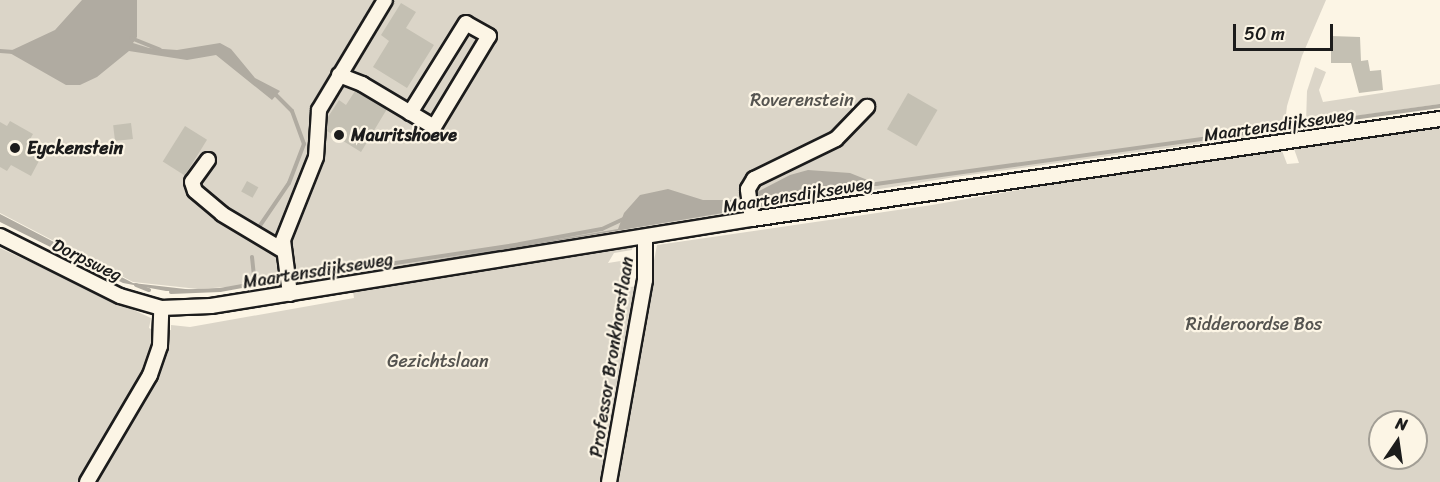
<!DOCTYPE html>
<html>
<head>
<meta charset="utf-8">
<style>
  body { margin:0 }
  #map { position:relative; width:1440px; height:482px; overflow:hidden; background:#fcf5e5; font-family:Sriracha,sans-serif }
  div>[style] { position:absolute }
  .green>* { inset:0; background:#dbd5c8 }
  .water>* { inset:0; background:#b0aba1 }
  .stream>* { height:4px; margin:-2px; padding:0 2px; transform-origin:2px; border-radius:2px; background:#b0aba1 }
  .building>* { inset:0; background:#c4c0b3; transform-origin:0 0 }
  .roads { filter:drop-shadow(2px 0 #1c1c1c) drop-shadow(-2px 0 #1c1c1c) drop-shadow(0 2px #1c1c1c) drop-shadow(0 -2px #1c1c1c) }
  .minor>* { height:14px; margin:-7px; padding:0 7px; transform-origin:7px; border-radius:7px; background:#fcf5e5 }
  .dots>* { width:16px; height:16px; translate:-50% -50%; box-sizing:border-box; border:3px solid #fcf5e5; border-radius:50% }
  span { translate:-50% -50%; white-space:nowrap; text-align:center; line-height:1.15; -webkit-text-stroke:4.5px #fcf5e5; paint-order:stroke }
  .park-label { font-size:18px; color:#555450 }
  .street-label { font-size:18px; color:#1c1c1c }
  .poi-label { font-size:18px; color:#1c1c1c; font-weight:700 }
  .left { translate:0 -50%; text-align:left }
  .north { position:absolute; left:1368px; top:410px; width:60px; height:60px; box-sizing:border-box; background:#fcf5e5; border:2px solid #a29e95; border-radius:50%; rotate:13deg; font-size:16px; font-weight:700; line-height:24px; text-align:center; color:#1c1c1c }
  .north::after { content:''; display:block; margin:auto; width:21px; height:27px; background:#1c1c1c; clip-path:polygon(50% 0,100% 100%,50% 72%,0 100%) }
  .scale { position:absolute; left:1233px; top:24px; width:100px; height:27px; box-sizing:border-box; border:3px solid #1c1c1c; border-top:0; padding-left:8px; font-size:18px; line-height:21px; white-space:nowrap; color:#1c1c1c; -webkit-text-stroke:4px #fcf5e5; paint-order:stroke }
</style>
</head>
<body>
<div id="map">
  <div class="green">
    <i style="clip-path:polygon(0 0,1326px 0,1302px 56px,1287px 106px,1284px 132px,955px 177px,297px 282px,198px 289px,133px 282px,0 213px)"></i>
    <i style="clip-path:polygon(1315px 67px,1326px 72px,1319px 90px,1323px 102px,1440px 84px,1440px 104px,1306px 123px,1307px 91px)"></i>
    <i style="clip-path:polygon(evenodd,1440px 127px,1440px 482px,0 482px,0 248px,151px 318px,149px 328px,157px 332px,171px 330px,171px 325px,190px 327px,354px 298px,351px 279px,635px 233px,632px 250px,614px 253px,608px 263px,633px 259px,628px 287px,649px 286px,657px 245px,932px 205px,1030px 188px,1034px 182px,1099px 177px,1281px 148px,1287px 164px,1299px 163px,1293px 146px,1440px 127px,1380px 422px,1416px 422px,1416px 458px,1380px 458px,1380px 422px)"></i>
  </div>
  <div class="water">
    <i style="clip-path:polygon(82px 0,137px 0,137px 37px,133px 43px,149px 48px,177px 50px,220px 43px,231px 49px,255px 78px,280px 91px,272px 100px,216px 55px,187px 60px,129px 51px,97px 77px,80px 85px,66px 85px,8px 52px,55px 30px)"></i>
    <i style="clip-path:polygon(808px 170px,850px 173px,880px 185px,754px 208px,752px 198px,757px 192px,790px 175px)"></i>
    <i style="clip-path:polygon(668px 189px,703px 200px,737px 200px,735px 211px,298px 284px,192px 291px,166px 291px,123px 283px,0 222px,0 214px,133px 283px,194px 290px,297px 283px,618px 229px,624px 213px,640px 195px)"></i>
  </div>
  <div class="stream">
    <i style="left:131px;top:38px;width:31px;rotate:22deg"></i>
    <i style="left:0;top:51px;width:14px;rotate:4deg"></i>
    <i style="left:876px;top:184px;width:569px;rotate:-7.87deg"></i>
    <i style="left:259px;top:227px;width:53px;rotate:-55.7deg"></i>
    <i style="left:289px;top:183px;width:42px;rotate:-69deg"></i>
    <i style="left:304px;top:144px;width:35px;rotate:-110deg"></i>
    <i style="left:292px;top:111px;width:24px;rotate:-135deg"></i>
    <i style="left:252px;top:257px;width:27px;rotate:84deg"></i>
    <i style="left:303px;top:277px;width:219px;rotate:-8.6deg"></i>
    <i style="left:520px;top:244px;width:83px;rotate:-10.4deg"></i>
    <i style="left:602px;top:229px;width:26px;rotate:-25deg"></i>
    <i style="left:136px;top:285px;width:14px;rotate:21deg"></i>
    <i style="left:171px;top:292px;width:49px;rotate:-2.3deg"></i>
    <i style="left:220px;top:290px;width:56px;rotate:-10.3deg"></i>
  </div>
  <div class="building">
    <i style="clip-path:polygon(401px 3px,416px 12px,406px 28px,434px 45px,407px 88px,373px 67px,389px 41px,381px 35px)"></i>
    <i style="clip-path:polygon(1331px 36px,1360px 37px,1361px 61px,1368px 60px,1370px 71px,1381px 70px,1383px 90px,1359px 93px,1351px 63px,1331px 63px)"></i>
    <i style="clip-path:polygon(355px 91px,387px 109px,361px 152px,327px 131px,328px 117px,339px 100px,346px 105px)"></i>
    <i style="left:908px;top:93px;width:34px;height:42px;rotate:30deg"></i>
    <i style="clip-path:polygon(10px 121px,33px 134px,29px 141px,32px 155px,40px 159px,31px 176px,11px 165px,7px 171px,0 167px,0 122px,7px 126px)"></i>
    <i style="left:131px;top:123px;width:16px;height:18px;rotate:83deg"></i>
    <i style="left:185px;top:126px;width:26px;height:42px;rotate:32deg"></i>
    <i style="left:247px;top:181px;width:13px;height:12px;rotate:29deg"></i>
  </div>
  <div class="roads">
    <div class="minor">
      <i style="left:339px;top:75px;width:25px;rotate:21deg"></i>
      <i style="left:362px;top:84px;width:84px;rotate:30.8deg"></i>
      <i style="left:434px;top:127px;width:106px;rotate:-58.9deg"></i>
      <i style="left:489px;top:36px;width:26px;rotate:-151deg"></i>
      <i style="left:466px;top:23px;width:106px;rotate:121.9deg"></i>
      <i style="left:208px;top:160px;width:27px;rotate:126deg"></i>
      <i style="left:192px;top:182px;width:9px;rotate:72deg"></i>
      <i style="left:195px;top:191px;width:35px;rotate:40deg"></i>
      <i style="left:222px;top:214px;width:72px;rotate:30.8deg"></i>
      <i style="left:752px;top:219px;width:30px;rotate:-98deg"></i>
      <i style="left:748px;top:189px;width:12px;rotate:-59deg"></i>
      <i style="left:754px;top:179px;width:91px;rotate:-26deg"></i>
      <i style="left:836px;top:139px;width:45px;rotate:-45.9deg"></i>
      <i style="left:0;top:236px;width:134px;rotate:26.6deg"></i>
      <i style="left:120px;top:296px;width:43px;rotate:16.3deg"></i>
      <i style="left:161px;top:308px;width:50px;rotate:-2.3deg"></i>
      <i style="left:211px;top:306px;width:548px;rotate:-9.14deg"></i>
      <i style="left:752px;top:219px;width:695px;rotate:-8.27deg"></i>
      <i style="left:290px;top:294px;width:54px;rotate:-97.4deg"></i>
      <i style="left:283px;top:240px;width:89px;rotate:-68.3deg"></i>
      <i style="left:316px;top:157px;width:47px;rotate:-86.3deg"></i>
      <i style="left:319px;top:110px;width:128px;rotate:-59deg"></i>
      <i style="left:87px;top:482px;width:124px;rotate:-59.5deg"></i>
      <i style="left:150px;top:375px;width:31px;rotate:-71deg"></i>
      <i style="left:160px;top:346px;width:38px;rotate:-88deg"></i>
      <i style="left:609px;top:482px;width:205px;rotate:-79.9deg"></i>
      <i style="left:645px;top:280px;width:42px;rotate:-90deg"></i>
    </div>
  </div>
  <div class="dots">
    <i style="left:339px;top:135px;background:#1c1c1c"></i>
    <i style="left:15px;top:148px;background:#1c1c1c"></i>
  </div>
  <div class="park-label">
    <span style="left:802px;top:100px">Roverenstein</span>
    <span style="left:1254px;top:324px">Ridderoordse Bos</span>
    <span style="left:438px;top:361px">Gezichtslaan</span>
  </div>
  <div class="street-label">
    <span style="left:1279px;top:125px;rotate:-8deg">Maartensdijkseweg</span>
    <span style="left:798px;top:195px;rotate:-9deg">Maartensdijkseweg</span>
    <span style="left:87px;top:260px;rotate:26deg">Dorpsweg</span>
    <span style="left:318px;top:271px;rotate:-9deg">Maartensdijkseweg</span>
    <span style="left:612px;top:357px;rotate:-81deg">Professor Bronkhorstlaan</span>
  </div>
  <div class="poi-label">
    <span class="left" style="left:351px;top:135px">Mauritshoeve</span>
    <span class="left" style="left:27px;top:148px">Eyckenstein</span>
  </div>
  <div class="north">N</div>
  <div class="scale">50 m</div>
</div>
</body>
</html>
